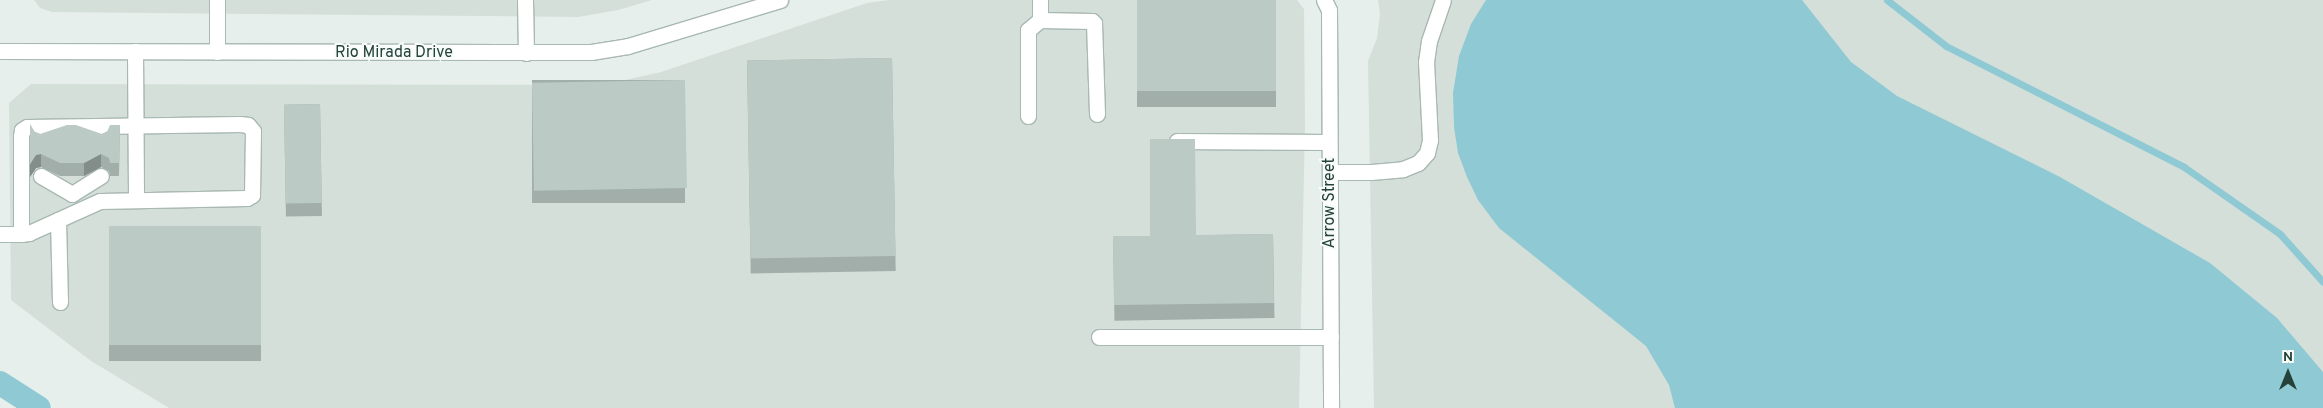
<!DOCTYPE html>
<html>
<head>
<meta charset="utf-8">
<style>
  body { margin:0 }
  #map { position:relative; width:2323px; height:408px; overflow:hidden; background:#e6efeb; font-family:Overpass,sans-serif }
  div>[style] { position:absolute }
  .built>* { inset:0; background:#d4dfda }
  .water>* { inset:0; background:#8ec9d4 }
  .stream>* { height:7px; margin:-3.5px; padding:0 3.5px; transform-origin:3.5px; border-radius:3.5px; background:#8ec9d4 }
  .canal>* { height:24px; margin:-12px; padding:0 12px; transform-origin:12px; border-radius:12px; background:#8ec9d4 }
  .roads { filter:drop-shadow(1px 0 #a8b8b2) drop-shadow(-1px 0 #a8b8b2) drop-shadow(0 1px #a8b8b2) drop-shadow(0 -1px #a8b8b2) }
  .minor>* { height:15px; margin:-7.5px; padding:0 7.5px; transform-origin:7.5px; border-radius:7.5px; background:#fff }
  .wall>* { inset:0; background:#a1aea9; transform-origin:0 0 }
  .shaded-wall>* { inset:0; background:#838d89 }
  .building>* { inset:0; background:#bbcac4; transform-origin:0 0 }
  span { translate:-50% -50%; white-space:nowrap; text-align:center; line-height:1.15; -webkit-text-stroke:4px #f7fbf9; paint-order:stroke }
  .street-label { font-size:16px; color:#24423a }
  .north { position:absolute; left:2263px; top:348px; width:50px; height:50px; -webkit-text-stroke:4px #f7fbf9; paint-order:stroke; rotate:0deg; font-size:14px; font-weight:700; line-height:20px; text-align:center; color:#24423a }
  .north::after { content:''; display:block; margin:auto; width:18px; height:22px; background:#24423a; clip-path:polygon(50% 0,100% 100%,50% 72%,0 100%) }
</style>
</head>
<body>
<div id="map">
  <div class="built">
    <i style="clip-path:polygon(34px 0,652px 0,618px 10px,578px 17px,52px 12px,40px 8px)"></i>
    <i style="clip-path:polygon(889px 0,1297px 0,1304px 9px,1305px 127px,1299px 408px,169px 408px,91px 361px,11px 300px,9px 103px,31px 84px,603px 85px,661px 72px,867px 3px)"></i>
    <i style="clip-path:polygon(1378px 0,2323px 0,2323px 408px,1374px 408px,1368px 61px,1377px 38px,1380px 14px)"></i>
  </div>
  <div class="water">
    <i style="clip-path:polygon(1486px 0,1802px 0,1851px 62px,1897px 96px,2060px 177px,2210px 263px,2277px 318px,2323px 372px,2323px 408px,1675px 408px,1669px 385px,1646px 346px,1499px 228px,1478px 200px,1467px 177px,1458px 153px,1454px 127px,1453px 93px,1459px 56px,1471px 24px)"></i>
  </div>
  <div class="stream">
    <i style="left:1887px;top:0;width:75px;rotate:37.9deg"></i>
    <i style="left:1946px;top:46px;width:267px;rotate:26.9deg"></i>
    <i style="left:2184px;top:167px;width:117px;rotate:34.9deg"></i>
    <i style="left:2280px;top:234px;width:64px;rotate:48.1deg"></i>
  </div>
  <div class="canal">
    <i style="left:0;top:383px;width:46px;rotate:32.7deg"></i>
  </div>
  <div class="roads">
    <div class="minor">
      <i style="left:525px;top:0;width:53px;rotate:88.9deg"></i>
      <i style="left:1040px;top:0;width:20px;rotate:90deg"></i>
      <i style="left:1324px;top:0;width:11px;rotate:63deg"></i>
      <i style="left:1329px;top:10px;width:398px;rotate:89.7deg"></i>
      <i style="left:0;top:51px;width:591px;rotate:0.1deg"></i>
      <i style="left:591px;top:52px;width:37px;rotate:-9deg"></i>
      <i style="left:628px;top:46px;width:159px;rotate:-16.8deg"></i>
      <i style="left:135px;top:51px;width:149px;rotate:89.6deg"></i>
      <i style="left:217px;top:52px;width:52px;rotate:-90deg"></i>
      <i style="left:1028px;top:116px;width:86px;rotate:-90deg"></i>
      <i style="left:1028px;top:30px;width:16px;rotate:-40deg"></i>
      <i style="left:1040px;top:20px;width:52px;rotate:1.1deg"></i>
      <i style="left:1092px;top:21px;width:3px;rotate:45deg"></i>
      <i style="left:1094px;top:23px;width:91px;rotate:88.1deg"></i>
      <i style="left:1177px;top:141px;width:152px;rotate:0.4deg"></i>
      <i style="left:1330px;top:172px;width:41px"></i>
      <i style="left:1371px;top:172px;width:32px;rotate:-5deg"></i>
      <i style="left:1403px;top:169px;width:16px;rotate:-22deg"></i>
      <i style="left:1418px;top:163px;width:13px;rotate:-48deg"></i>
      <i style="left:1427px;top:153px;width:13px;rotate:-77deg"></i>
      <i style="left:1430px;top:140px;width:78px;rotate:-92.9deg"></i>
      <i style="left:1426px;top:62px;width:21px;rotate:-82deg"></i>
      <i style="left:1429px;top:41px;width:43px;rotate:-71.1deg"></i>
      <i style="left:41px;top:176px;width:36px;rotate:30deg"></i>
      <i style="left:72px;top:194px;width:34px;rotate:-32deg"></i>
      <i style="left:58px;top:220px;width:82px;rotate:88.6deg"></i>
      <i style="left:0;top:234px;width:21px"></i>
      <i style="left:21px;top:234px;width:8px;rotate:-7deg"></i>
      <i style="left:29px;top:233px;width:78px;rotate:-24.3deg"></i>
      <i style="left:100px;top:201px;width:147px;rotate:-1.2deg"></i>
      <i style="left:247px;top:198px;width:6px;rotate:-31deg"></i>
      <i style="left:252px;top:195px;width:64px;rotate:-89.1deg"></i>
      <i style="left:253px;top:131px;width:8px;rotate:-130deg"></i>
      <i style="left:248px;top:125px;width:8px;rotate:-173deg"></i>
      <i style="left:240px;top:124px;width:213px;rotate:179.2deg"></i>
      <i style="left:27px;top:127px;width:6px;rotate:149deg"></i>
      <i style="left:22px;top:130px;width:6px;rotate:99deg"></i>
      <i style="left:21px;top:136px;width:98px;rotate:90deg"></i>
      <i style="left:1099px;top:337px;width:232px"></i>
    </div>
  </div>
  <div class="wall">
    <i style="left:1137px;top:0;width:139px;height:107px"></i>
    <i style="left:892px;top:58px;width:213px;height:145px;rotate:89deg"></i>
    <i style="left:685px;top:80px;width:123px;height:153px;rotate:90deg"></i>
    <i style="left:320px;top:104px;width:112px;height:36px;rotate:89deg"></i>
    <i style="clip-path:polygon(120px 125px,119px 176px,110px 176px,109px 171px,101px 167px,84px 176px,60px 176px,41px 167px,36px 168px,30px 177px,35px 132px,40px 134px,102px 134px)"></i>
    <i style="left:261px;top:226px;width:135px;height:152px;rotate:90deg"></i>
    <i style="left:1273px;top:234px;width:84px;height:160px;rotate:89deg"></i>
  </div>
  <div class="shaded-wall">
    <i style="clip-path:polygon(41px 154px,41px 167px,36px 168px,30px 177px,30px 164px,36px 155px)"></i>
    <i style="clip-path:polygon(101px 154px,101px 167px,84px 176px,84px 163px)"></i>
  </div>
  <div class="building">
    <i style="left:1137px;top:0;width:139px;height:91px"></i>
    <i style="left:892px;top:58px;width:198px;height:145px;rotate:89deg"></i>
    <i style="left:685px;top:80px;width:108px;height:153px;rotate:89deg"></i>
    <i style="left:320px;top:104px;width:99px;height:36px;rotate:89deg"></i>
    <i style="clip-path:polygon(30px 124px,35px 132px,40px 134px,67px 125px,76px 125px,102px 134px,107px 132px,110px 125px,120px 125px,119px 163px,110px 163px,109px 158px,101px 154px,84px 163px,60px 163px,41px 154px,36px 155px,30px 164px)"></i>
    <i style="clip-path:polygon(1150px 139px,1195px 139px,1196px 235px,1273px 234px,1274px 303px,1114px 305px,1113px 236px,1150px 236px)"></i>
    <i style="left:261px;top:226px;width:119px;height:152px;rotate:90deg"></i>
  </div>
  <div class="street-label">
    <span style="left:394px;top:53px">Rio Mirada Drive</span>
    <span style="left:1330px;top:203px;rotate:-90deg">Arrow Street</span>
  </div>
  <div class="north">N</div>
</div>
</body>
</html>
